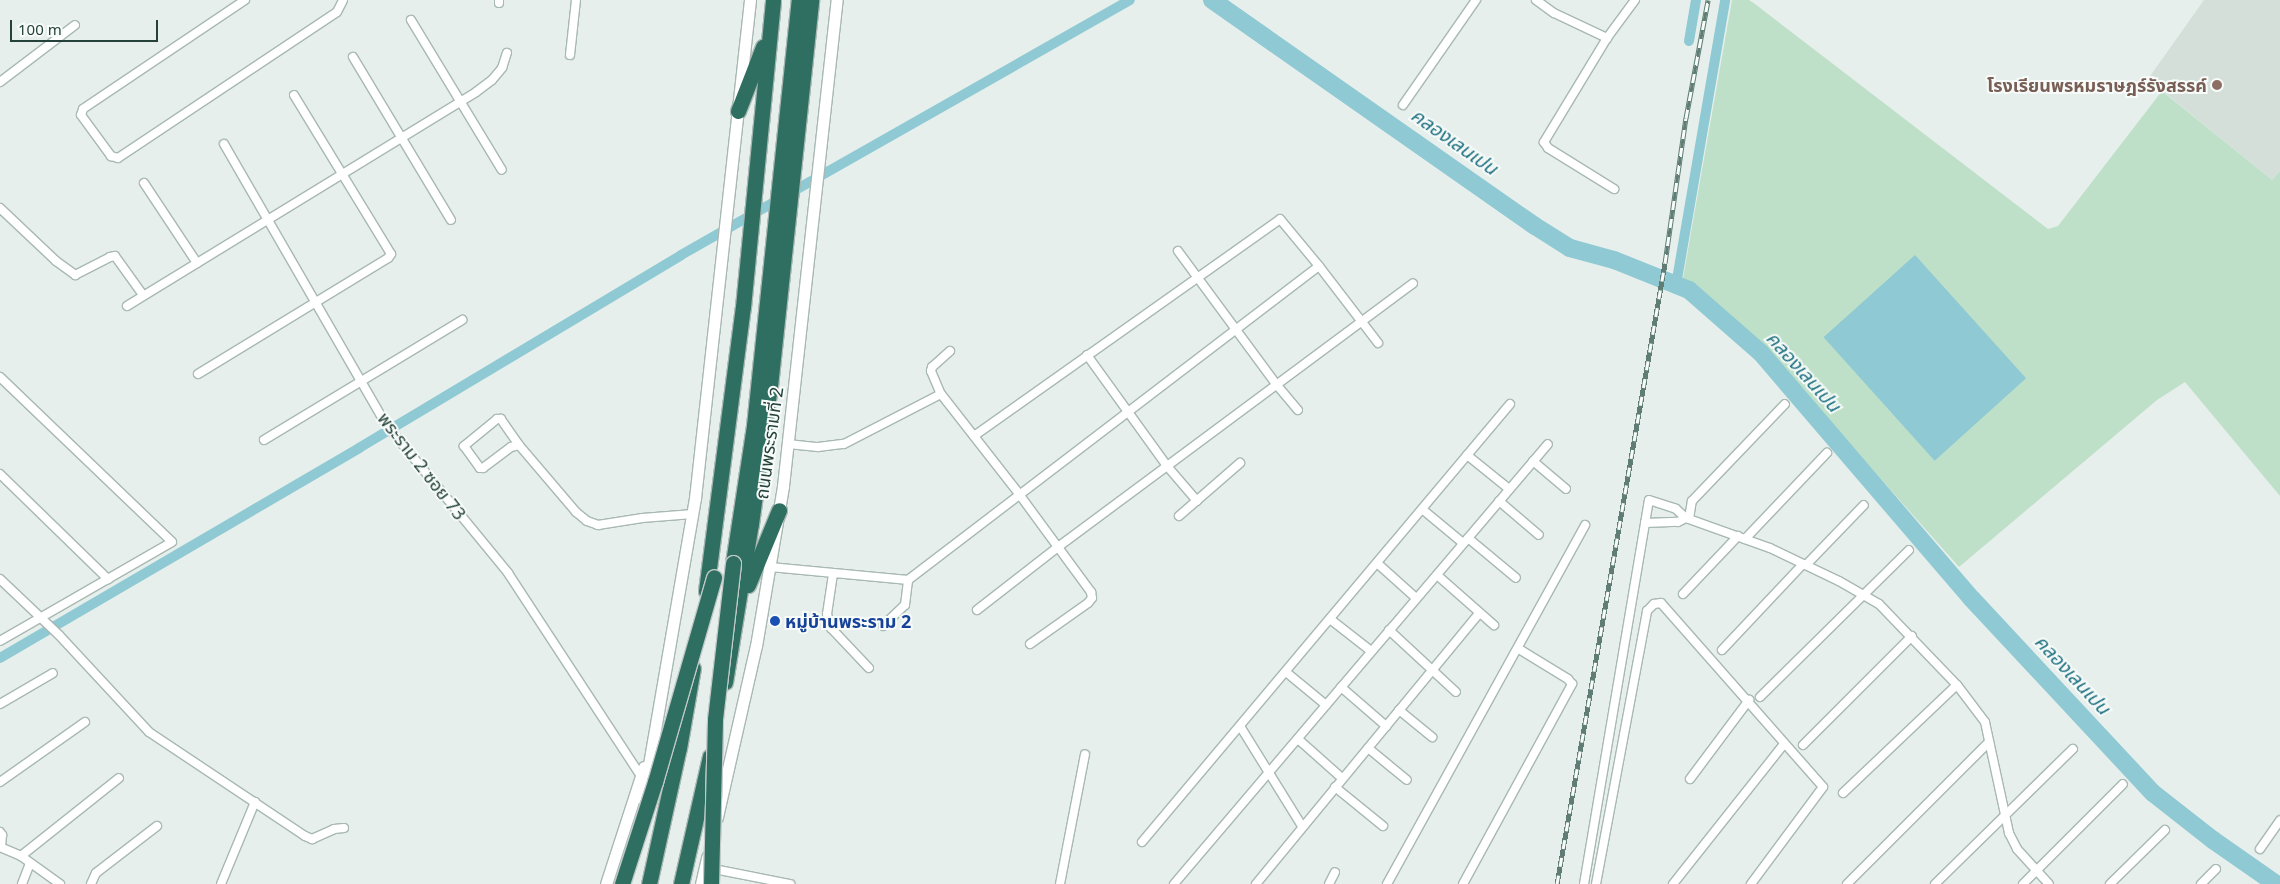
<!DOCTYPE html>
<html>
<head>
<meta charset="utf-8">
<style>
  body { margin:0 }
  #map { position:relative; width:2280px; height:884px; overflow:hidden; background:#e6efeb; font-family:"Noto Sans","Noto Sans Thai",sans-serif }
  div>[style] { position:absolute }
  .built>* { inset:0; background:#d4dfda }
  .green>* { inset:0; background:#bfe0c8 }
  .water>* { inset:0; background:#8ec9d4; transform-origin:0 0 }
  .canal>* { height:10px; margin:-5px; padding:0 5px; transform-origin:5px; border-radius:5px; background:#8ec9d4 }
  .river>* { height:18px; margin:-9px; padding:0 9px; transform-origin:9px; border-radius:9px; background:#8ec9d4 }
  .roads { filter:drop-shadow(1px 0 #a8b8b2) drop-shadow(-1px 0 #a8b8b2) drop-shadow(0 1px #a8b8b2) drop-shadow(0 -1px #a8b8b2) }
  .street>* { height:8px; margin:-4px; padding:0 4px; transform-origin:4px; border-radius:4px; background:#fff }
  .secondary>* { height:11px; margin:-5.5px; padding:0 5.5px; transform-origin:5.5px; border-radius:5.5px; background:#fff }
  .highway>* { height:15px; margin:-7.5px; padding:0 7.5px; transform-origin:7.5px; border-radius:7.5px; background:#2f6f62 }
  .rail>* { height:5px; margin-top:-2.5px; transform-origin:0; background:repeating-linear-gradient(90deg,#f7fbf9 0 9px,#5f7d75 0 18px); box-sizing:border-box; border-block:1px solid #5f7d75 }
  .bridges { filter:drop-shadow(1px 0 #c2cac8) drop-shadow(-1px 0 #c2cac8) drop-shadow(0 1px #c2cac8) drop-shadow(0 -1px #c2cac8) }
  .highway-bridge>* { height:15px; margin:-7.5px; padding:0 7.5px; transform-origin:7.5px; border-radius:7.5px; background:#2f6f62 }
  .dots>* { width:14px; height:14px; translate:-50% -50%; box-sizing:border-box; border:2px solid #f7fbf9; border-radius:50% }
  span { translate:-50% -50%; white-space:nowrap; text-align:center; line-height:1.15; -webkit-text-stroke:4px #f7fbf9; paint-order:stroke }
  .education-label { font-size:18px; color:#785e54; font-weight:700 }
  .right { translate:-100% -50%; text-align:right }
  .street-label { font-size:18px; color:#24423a }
  .transit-label { font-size:18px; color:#164399; font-weight:700 }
  .left { translate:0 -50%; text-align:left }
  .water-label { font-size:19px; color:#1c6f80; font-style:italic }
  .scale { position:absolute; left:10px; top:20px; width:148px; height:22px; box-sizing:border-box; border:2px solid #24423a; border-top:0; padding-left:6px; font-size:15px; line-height:18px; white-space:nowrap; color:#24423a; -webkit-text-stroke:4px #f7fbf9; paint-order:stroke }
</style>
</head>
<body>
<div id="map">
  <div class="built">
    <i style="clip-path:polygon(2204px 0,2280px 0,2280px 171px,2272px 180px,2148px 79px)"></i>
  </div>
  <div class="green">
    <i style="clip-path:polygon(1732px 0,1749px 0,1755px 4px,2048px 229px,2058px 226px,2162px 91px,2272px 180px,2280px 171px,2280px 496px,2185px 382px,2157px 400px,1959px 567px,1793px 380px,1740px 325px,1683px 278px)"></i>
  </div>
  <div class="water">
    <i style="left:1915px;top:255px;width:166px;height:123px;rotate:48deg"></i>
  </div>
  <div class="canal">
    <i style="left:1689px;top:41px;width:42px;rotate:-80.3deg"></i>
    <i style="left:1676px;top:285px;width:289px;rotate:-80.2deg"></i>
    <i style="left:0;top:658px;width:416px;rotate:-30.3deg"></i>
    <i style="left:359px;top:448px;width:375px;rotate:-30.9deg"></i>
    <i style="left:681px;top:255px;width:516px;rotate:-29.59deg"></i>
  </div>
  <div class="river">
    <i style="left:1212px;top:0;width:394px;rotate:35deg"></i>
    <i style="left:1535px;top:226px;width:41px;rotate:32.2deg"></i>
    <i style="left:1570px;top:248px;width:46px;rotate:15.3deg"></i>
    <i style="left:1614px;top:260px;width:81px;rotate:21.8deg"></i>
    <i style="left:1689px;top:290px;width:96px;rotate:41.2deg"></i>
    <i style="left:1761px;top:353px;width:324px;rotate:49.4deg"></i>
    <i style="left:1972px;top:599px;width:265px;rotate:47deg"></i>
    <i style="left:2153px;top:793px;width:76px;rotate:38.1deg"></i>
    <i style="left:2213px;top:840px;width:77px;rotate:34.9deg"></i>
  </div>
  <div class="roads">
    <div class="street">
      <i style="left:245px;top:0;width:195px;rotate:146.1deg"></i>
      <i style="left:83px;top:109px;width:6px;rotate:108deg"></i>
      <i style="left:81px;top:115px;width:51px;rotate:53.8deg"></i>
      <i style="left:111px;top:156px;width:7px;rotate:16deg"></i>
      <i style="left:118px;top:158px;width:263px;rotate:-33.7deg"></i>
      <i style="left:337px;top:12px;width:13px;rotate:-63deg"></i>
      <i style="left:1536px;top:0;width:22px;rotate:36deg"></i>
      <i style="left:1554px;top:13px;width:59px;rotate:25.3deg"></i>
      <i style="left:1607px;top:38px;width:47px;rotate:-53.6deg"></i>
      <i style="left:499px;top:3px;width:3px;rotate:-90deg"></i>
      <i style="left:411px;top:20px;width:175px;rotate:58.8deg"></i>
      <i style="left:1607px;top:38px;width:122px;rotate:121.2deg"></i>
      <i style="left:1544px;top:142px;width:7px;rotate:56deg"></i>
      <i style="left:1548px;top:148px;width:78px;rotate:31.8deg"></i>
      <i style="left:570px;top:55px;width:55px;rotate:-83.8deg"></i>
      <i style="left:353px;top:57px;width:190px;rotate:59deg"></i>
      <i style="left:0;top:82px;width:94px;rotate:-37.2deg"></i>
      <i style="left:1403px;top:105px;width:128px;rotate:-55.2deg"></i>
      <i style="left:224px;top:144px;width:322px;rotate:60deg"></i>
      <i style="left:385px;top:423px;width:194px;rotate:50.6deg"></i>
      <i style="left:508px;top:573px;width:243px;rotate:56.8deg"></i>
      <i style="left:144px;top:183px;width:96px;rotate:56.5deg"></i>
      <i style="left:0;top:208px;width:77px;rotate:43.4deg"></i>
      <i style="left:56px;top:261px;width:24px;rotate:36deg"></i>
      <i style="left:75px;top:275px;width:39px;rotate:-27deg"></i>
      <i style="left:110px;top:257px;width:5px;rotate:-11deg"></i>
      <i style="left:115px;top:256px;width:48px;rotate:54.3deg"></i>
      <i style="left:1178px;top:251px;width:165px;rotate:53.6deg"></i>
      <i style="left:1276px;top:384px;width:34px;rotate:50deg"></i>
      <i style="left:127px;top:306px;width:409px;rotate:-31.5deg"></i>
      <i style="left:476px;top:92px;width:20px;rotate:-37deg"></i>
      <i style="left:492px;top:80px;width:16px;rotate:-50deg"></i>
      <i style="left:502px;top:68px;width:16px;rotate:-72deg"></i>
      <i style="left:950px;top:351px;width:24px;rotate:138deg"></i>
      <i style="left:932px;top:367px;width:4px;rotate:104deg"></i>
      <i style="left:931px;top:371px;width:25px;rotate:67deg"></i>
      <i style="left:941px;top:394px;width:127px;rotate:52deg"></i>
      <i style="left:1019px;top:494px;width:122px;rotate:53.7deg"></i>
      <i style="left:1091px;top:592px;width:6px;rotate:81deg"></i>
      <i style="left:1092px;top:598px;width:6px;rotate:129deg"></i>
      <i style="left:1088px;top:603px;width:71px;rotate:144.7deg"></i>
      <i style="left:1087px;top:355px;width:137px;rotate:54.2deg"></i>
      <i style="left:1167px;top:466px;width:46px;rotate:49.4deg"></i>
      <i style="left:198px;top:374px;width:223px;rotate:-31.4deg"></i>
      <i style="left:388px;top:258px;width:5px;rotate:-53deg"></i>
      <i style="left:391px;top:254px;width:186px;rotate:-121.4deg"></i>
      <i style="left:0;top:377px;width:238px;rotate:43.8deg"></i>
      <i style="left:172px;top:542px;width:198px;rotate:150.1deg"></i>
      <i style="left:974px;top:436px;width:375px;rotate:-35.3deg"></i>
      <i style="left:1280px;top:219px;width:61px;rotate:50.3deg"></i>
      <i style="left:1319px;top:266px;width:97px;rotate:52.5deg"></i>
      <i style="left:264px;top:440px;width:232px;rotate:-31.2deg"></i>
      <i style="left:788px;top:444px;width:30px;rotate:6deg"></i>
      <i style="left:818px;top:447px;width:26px;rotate:-7deg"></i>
      <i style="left:844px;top:444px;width:109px;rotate:-27.3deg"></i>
      <i style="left:519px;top:445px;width:32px;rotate:-125deg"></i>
      <i style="left:501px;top:419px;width:4px;rotate:180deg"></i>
      <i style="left:497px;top:419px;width:43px;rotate:140.7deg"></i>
      <i style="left:464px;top:446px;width:27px;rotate:54deg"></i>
      <i style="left:480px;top:468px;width:3px"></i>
      <i style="left:483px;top:468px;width:35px;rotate:-37deg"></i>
      <i style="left:511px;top:447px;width:8px;rotate:-14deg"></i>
      <i style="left:519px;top:445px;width:88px;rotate:49.6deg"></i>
      <i style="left:576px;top:512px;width:14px;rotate:39deg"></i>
      <i style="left:587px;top:521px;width:12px;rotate:20deg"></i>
      <i style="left:598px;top:525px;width:45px;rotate:-9deg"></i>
      <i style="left:642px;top:518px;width:51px;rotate:-4.5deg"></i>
      <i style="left:1467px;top:455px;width:54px;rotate:39deg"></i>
      <i style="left:1533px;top:461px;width:43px;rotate:40.3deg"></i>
      <i style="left:0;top:474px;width:151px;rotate:44.2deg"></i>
      <i style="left:1499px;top:501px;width:52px;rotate:40.4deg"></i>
      <i style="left:1422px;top:509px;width:53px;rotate:39.7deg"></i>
      <i style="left:1179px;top:516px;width:81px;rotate:-41deg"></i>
      <i style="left:1689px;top:519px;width:18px;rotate:-81deg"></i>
      <i style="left:1692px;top:501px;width:134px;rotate:-46.2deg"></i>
      <i style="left:1645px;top:523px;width:33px;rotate:-2deg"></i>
      <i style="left:1678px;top:522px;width:9px;rotate:-27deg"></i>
      <i style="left:1468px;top:538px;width:62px;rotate:39.8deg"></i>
      <i style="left:1745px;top:539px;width:119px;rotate:-46.4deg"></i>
      <i style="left:1377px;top:563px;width:52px;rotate:41.9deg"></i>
      <i style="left:1806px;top:565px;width:83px;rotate:-46deg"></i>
      <i style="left:770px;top:567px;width:139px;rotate:5.4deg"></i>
      <i style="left:908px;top:580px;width:517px;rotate:-37.38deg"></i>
      <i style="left:833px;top:574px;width:40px;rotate:98.5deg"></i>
      <i style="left:827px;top:614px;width:15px;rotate:74deg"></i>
      <i style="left:831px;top:628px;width:55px;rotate:46.5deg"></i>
      <i style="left:1437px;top:575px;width:76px;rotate:41.3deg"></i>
      <i style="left:0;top:579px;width:81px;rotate:43.5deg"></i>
      <i style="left:59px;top:635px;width:132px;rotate:47.1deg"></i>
      <i style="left:149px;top:732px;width:187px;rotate:33.7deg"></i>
      <i style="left:305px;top:836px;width:8px;rotate:23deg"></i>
      <i style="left:312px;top:839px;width:24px;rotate:-24deg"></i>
      <i style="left:334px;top:829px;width:10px;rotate:-6deg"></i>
      <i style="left:1683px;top:594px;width:80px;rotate:-46.5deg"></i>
      <i style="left:977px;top:610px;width:103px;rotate:-37.9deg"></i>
      <i style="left:1058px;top:547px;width:442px;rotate:-36.6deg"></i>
      <i style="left:1330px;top:619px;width:52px;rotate:38deg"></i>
      <i style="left:883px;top:626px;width:30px;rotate:-44deg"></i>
      <i style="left:905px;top:605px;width:25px;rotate:-83deg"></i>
      <i style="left:1389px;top:630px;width:91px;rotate:42.8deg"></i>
      <i style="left:1722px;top:650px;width:118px;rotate:-46.7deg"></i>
      <i style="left:1286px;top:672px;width:52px;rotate:39.5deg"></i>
      <i style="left:1341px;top:687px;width:60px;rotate:40.9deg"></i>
      <i style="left:1760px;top:697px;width:209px;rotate:-44.6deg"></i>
      <i style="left:0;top:704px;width:61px;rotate:-30.3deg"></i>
      <i style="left:1399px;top:710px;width:43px;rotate:39.3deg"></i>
      <i style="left:1240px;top:726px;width:118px;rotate:58.2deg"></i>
      <i style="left:1298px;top:739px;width:59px;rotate:41.6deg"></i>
      <i style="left:1803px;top:745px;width:154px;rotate:-45deg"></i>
      <i style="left:1368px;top:748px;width:50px;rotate:39.4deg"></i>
      <i style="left:1690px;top:779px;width:99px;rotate:-53.2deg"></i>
      <i style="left:0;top:782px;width:104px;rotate:-35.2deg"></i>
      <i style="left:1335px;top:787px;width:62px;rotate:39.1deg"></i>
      <i style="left:1843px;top:793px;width:157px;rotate:-43.5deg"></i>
      <i style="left:0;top:832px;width:4px;rotate:56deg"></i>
      <i style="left:2px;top:835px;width:12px;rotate:95deg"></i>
      <i style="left:1142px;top:842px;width:572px;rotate:-49.96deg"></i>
      <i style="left:0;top:847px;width:23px;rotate:23deg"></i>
      <i style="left:21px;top:856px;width:48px;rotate:35.7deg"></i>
      <i style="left:2260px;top:849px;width:35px;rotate:-55deg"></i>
      <i style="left:21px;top:856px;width:125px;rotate:-38.5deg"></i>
      <i style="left:709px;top:868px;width:83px;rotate:11.2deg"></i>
      <i style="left:22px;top:884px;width:22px;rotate:-69deg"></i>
      <i style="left:91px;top:884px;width:12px;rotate:-66deg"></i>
      <i style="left:96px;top:873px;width:77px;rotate:-37.6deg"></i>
      <i style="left:221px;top:884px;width:89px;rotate:-67.5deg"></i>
      <i style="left:1060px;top:884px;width:132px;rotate:-79.1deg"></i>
      <i style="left:1174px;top:884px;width:577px;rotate:-49.64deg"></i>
      <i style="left:1256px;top:884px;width:351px;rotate:-50.5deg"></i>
      <i style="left:1329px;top:884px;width:13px;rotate:-63deg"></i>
      <i style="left:1387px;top:884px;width:410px;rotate:-61.1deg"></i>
      <i style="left:1463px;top:884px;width:228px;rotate:-61.4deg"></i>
      <i style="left:1572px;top:684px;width:6px;rotate:-129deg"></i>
      <i style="left:1568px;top:679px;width:57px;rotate:-148.5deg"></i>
      <i style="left:1584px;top:884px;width:389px;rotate:-80.4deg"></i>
      <i style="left:1649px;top:500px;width:28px;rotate:18deg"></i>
      <i style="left:1676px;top:509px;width:13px;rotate:42deg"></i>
      <i style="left:1686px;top:518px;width:89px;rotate:19.7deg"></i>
      <i style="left:1770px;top:548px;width:76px;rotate:25.6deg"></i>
      <i style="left:1839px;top:581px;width:46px;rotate:29.9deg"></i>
      <i style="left:1879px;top:604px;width:112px;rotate:46.1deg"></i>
      <i style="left:1957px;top:685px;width:46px;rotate:52.9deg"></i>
      <i style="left:1985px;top:722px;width:114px;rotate:77.8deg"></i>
      <i style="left:2009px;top:833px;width:18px;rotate:63deg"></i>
      <i style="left:2017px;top:849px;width:47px;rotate:47.6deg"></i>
      <i style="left:1596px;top:884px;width:278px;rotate:-79.4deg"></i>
      <i style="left:1647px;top:611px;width:10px;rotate:-45deg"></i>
      <i style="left:1654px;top:604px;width:7px;rotate:-8deg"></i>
      <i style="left:1661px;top:603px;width:245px;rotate:48.6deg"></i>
      <i style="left:1823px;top:787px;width:121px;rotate:126.6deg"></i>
      <i style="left:1673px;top:884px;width:179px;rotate:-51.6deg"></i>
      <i style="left:1847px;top:884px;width:201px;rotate:-45deg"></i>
      <i style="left:1935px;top:884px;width:193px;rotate:-44.4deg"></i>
      <i style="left:2023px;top:884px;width:141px;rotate:-45deg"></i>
      <i style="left:2110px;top:884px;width:77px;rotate:-44.5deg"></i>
      <i style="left:2201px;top:884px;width:21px;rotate:-45deg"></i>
    </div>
    <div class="secondary">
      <i style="left:643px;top:799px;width:305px;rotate:-80.2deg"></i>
      <i style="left:695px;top:498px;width:501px;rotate:-83.7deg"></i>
      <i style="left:717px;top:817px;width:175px;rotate:-77.2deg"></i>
      <i style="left:756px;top:646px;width:162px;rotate:-80.4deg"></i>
      <i style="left:783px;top:486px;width:489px;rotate:-83.7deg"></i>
      <i style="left:606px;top:884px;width:123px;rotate:-72deg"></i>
      <i style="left:701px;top:884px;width:28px;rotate:-77deg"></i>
    </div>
    <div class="highway">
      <i style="left:738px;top:111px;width:69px;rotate:-68.7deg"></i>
      <i style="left:733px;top:563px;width:139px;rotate:-81.3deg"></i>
      <i style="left:754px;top:426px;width:428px;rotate:-84deg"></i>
      <i style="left:748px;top:585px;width:81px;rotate:-67.5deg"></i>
      <i style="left:706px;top:591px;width:286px;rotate:-82.6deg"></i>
      <i style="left:743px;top:307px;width:308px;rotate:-84.4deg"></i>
      <i style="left:725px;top:682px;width:160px;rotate:-80.7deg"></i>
      <i style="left:751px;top:524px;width:139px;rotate:-82.2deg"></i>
      <i style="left:770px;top:386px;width:388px;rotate:-83.9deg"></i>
      <i style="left:649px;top:884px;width:139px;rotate:-77.6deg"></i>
      <i style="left:679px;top:748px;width:81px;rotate:-80.1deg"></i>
      <i style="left:681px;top:884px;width:131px;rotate:-77.2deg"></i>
    </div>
  </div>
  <div class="rail">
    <i style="left:1557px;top:884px;width:630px;rotate:-80.13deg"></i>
    <i style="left:1665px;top:263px;width:147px;rotate:-81.8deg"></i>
    <i style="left:1686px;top:118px;width:120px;rotate:-79.4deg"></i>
  </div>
  <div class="bridges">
    <div class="highway-bridge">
      <i style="left:622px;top:884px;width:107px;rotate:-72.1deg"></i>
      <i style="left:655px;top:782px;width:213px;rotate:-73.9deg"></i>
      <i style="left:711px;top:884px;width:165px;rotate:-88.6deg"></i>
      <i style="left:715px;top:719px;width:157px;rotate:-83.4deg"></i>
    </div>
  </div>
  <div class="dots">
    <i style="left:2217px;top:85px;background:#8d6e63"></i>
    <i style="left:775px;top:621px;background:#1a4fb4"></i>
  </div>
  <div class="education-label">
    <span class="right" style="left:2207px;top:85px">โรงเรียนพรหมราษฎร์รังสรรค์</span>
  </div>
  <div class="street-label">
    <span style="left:769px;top:443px;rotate:-82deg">ถนนพระรามที่ 2</span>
    <span style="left:422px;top:466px;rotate:52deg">พระราม 2 ซอย 73</span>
  </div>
  <div class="transit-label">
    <span class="left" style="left:785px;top:621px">หมู่บ้านพระราม 2</span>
  </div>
  <div class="water-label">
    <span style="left:1454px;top:142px;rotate:35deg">คลองเลนเปน</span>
    <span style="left:1803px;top:372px;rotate:48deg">คลองเลนเปน</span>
    <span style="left:2072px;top:675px;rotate:47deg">คลองเลนเปน</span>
  </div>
  <div class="scale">100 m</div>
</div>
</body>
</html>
